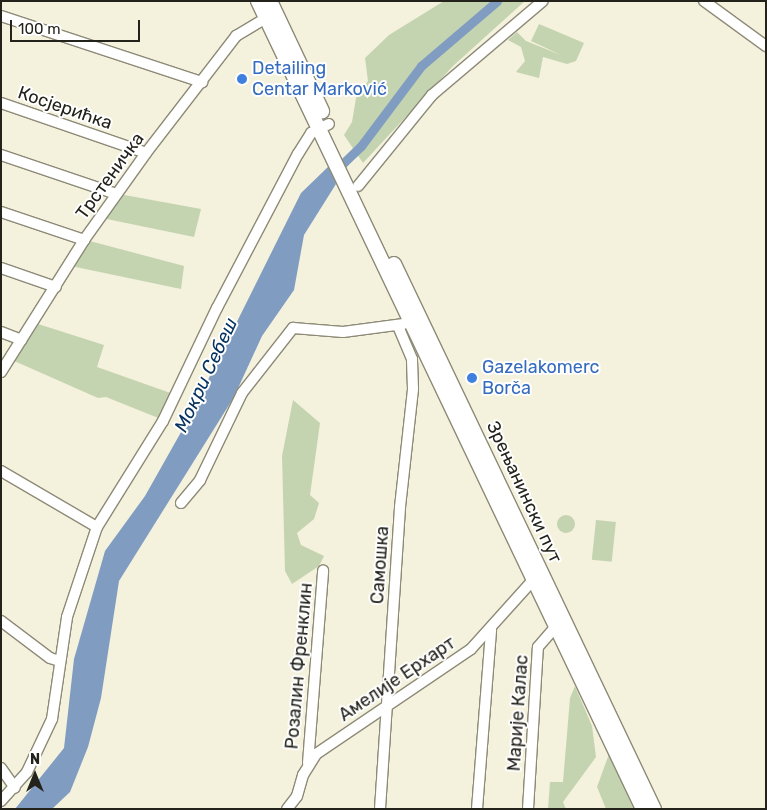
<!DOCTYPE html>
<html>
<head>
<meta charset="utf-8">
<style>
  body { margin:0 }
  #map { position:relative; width:767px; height:810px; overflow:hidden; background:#f4f1dd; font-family:Rubik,sans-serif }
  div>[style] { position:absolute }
  .green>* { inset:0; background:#c4d4b0; transform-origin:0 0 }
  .round { border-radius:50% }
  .water>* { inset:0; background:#809dc1 }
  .canal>* { height:9px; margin:-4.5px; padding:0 4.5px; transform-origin:4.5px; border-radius:4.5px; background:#809dc1 }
  .roads { filter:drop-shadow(1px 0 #8d8a77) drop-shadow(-1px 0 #8d8a77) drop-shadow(0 1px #8d8a77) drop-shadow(0 -1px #8d8a77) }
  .minor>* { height:10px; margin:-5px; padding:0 5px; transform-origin:5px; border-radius:5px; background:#fff }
  .secondary>* { height:14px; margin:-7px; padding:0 7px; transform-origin:7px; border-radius:7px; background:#fff }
  .dots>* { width:14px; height:14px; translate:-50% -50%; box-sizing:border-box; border:2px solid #fff; border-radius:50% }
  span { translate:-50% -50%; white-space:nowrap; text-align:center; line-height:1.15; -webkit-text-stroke:4px #fff; paint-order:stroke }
  .shop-label { font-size:18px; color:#366cbe }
  .left { translate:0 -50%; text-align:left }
  .street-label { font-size:18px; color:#23221b }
  .water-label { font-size:19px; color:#063360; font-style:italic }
  .frame { position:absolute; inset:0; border:2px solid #23221b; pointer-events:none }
  .north { position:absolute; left:10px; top:750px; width:50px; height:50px; -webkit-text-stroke:4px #fff; paint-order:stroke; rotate:0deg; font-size:14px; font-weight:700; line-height:20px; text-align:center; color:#23221b }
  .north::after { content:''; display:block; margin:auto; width:18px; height:22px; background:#23221b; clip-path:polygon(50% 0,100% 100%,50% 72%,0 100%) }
  .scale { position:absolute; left:10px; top:20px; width:130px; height:22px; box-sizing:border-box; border:2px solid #23221b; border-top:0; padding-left:6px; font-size:15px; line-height:18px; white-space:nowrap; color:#23221b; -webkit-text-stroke:4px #fff; paint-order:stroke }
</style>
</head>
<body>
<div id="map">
  <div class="green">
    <i style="clip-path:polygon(444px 1px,525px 1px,453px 66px,363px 163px,344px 135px,352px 122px,356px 98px,368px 81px,365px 58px,389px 35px)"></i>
    <i style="clip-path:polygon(539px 24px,584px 43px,576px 61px,567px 64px,543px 57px,539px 78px,516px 72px,525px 61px,521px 47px,508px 40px,517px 32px,526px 41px,561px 55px,531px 41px)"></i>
    <i style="clip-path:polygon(119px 194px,201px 209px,194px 237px,102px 218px)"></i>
    <i style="clip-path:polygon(86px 240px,184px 266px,181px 289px,71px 266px)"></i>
    <i style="clip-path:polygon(35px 323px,104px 345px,97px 367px,179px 396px,166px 421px,106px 397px,98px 398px,12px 360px)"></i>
    <i style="clip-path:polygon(293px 400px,320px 423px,310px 495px,319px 503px,314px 519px,297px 533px,301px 545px,324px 556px,319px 566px,292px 584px,285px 571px,282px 456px)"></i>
    <i class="round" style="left:557px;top:515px;width:18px;height:18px"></i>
    <i style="left:596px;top:520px;width:20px;height:40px;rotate:6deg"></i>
    <i style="clip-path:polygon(575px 686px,592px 726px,596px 757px,563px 802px,566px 809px,548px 809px,550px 782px,563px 782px,570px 698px)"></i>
    <i style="clip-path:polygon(609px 754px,634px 809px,606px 809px,597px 787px)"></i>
  </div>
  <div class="water">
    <i style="clip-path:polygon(330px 165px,336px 184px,304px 235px,294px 290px,262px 336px,234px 397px,119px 581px,101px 698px,88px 747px,70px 792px,52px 809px,15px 809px,64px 748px,74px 659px,105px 551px,145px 496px,189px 418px,301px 193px)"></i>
  </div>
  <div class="canal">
    <i style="left:335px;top:171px;width:36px;rotate:-44deg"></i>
    <i style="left:361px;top:146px;width:100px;rotate:-53.1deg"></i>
    <i style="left:421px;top:66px;width:100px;rotate:-40.5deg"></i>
  </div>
  <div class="roads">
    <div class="minor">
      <i style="left:704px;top:1px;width:77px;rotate:36deg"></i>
      <i style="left:1px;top:16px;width:212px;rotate:18.2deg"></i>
      <i style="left:1px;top:103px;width:153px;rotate:19deg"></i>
      <i style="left:1px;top:155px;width:121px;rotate:18.7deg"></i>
      <i style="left:358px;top:186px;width:117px;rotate:-50.9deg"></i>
      <i style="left:432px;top:95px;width:145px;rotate:-40.3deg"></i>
      <i style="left:1px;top:212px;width:88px;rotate:18.6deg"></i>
      <i style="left:1px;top:268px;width:58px;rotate:19.1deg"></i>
      <i style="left:1px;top:332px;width:22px;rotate:21deg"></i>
      <i style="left:1px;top:372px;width:156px;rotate:-57.8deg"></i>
      <i style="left:84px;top:240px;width:107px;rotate:-54.5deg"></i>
      <i style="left:146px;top:153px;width:148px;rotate:-52.4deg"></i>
      <i style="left:236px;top:36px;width:35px;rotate:-31deg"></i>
      <i style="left:1px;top:471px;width:111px;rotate:30.3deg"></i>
      <i style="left:181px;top:503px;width:30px;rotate:-50deg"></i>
      <i style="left:200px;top:480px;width:97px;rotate:-64.2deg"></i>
      <i style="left:242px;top:393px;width:83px;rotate:-51.9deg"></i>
      <i style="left:293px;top:328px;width:50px;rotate:4.6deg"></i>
      <i style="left:343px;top:332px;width:61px;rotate:-7.6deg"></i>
      <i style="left:1px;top:621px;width:61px;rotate:37.1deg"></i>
      <i style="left:50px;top:658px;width:10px;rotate:17deg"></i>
      <i style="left:308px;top:763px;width:193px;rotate:-85.5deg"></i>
      <i style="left:1px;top:768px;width:24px;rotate:55deg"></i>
      <i style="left:1px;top:801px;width:39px;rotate:-48deg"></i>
      <i style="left:27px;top:772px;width:59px;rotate:-64.7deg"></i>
      <i style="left:52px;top:719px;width:103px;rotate:-81.6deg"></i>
      <i style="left:67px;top:617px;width:95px;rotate:-71.6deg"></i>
      <i style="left:97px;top:527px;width:125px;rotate:-58.1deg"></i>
      <i style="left:163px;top:421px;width:125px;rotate:-64.5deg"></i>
      <i style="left:217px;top:308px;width:174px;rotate:-62.3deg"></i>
      <i style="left:298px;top:154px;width:25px;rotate:-58deg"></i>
      <i style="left:311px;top:133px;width:20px;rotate:-27deg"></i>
      <i style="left:287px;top:809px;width:16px;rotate:-52deg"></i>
      <i style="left:297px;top:796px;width:22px;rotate:-74deg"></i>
      <i style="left:303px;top:775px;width:25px;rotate:-58deg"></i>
      <i style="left:316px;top:754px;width:187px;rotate:-34.1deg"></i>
      <i style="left:471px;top:649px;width:94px;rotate:-48deg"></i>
      <i style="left:380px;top:809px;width:303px;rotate:-86.2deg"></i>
      <i style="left:400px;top:507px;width:119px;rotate:-83.7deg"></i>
      <i style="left:413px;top:389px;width:30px;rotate:-92deg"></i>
      <i style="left:412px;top:359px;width:36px;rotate:-113deg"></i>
      <i style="left:477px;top:809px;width:180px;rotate:-85.5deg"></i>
      <i style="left:528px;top:809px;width:162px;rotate:-86.5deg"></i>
      <i style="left:538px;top:647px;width:28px;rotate:-49deg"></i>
    </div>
    <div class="secondary">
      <i style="left:258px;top:1px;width:895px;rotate:64.52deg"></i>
      <i style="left:270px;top:1px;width:122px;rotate:64.7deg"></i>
      <i style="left:394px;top:264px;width:604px;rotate:64.5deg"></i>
    </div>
  </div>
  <div class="dots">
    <i style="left:242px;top:79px;background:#3f7fe0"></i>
    <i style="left:472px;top:378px;background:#3f7fe0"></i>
  </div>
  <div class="shop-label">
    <span class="left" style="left:252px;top:79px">Detailing<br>Centar Marković</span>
    <span class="left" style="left:482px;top:378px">Gazelakomerc<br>Borča</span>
  </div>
  <div class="street-label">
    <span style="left:65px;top:108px;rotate:19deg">Косјерићка</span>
    <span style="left:110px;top:176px;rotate:-54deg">Трстеничка</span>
    <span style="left:524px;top:492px;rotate:65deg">Зрењанински пут</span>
    <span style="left:380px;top:565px;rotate:-86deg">Самошка</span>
    <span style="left:299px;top:666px;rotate:-85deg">Розалин Френклин</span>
    <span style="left:397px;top:679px;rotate:-34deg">Амелије Ерхарт</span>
    <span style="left:518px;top:713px;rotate:-86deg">Марије Калас</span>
  </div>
  <div class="water-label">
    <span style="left:206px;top:375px;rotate:-65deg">Мокри Себеш</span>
  </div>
  <div class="frame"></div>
  <div class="north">N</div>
  <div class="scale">100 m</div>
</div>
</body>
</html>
